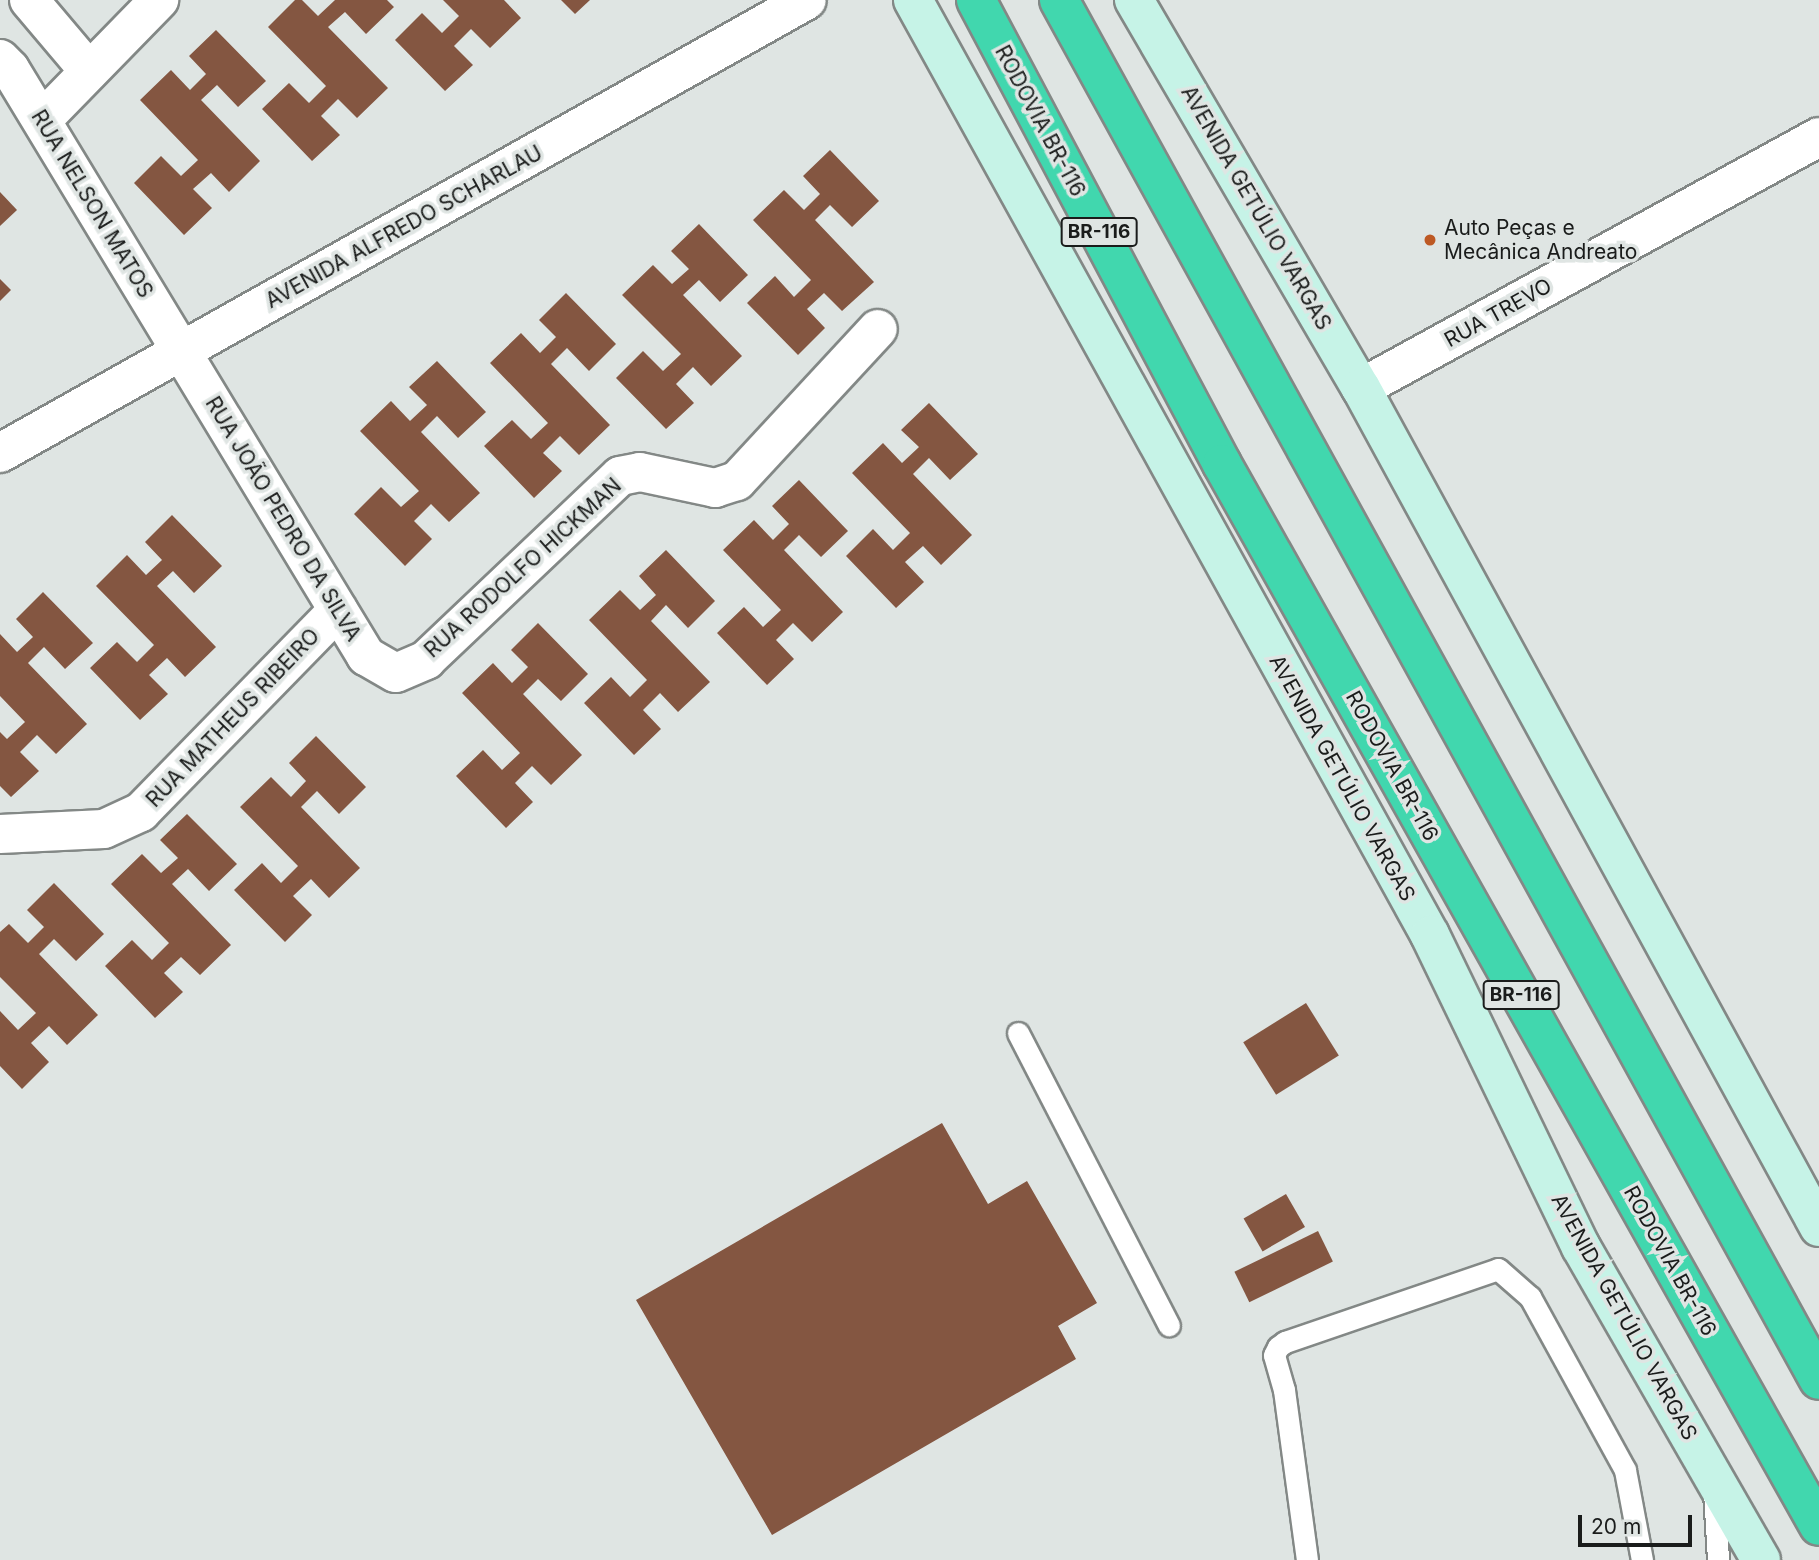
<!DOCTYPE html>
<html>
<head>
<meta charset="utf-8">
<style>
  body { margin:0 }
  #map { position:relative; width:1819px; height:1560px; overflow:hidden; background:#dfe5e3; font-family:Inter,sans-serif }
  div>[style] { position:absolute }
  .building>* { inset:0; background:#845641; transform-origin:0 0 }
  .roads { filter:drop-shadow(2px 0 #838886) drop-shadow(-2px 0 #838886) drop-shadow(0 2px #838886) drop-shadow(0 -2px #838886) }
  .service>* { height:21px; margin:-10.5px; padding:0 10.5px; transform-origin:10.5px; border-radius:10.5px; background:#fff }
  .minor>* { height:38px; margin:-19px; padding:0 19px; transform-origin:19px; border-radius:19px; background:#fff }
  .tertiary>* { height:38px; margin:-19px; padding:0 19px; transform-origin:19px; border-radius:19px; background:#fff }
  .secondary>* { height:38px; margin:-19px; padding:0 19px; transform-origin:19px; border-radius:19px; background:#c6f3e7 }
  .motorway>* { height:38px; margin:-19px; padding:0 19px; transform-origin:19px; border-radius:19px; background:#41d7ae }
  .dots>* { width:19px; height:19px; translate:-50% -50%; box-sizing:border-box; border:4px solid #dfe5e3; border-radius:50% }
  span { translate:-50% -50%; white-space:nowrap; text-align:center; line-height:1.15; -webkit-text-stroke:7px #dfe5e3; paint-order:stroke }
  .shield-label span { padding:2px 5px; background:#dfe5e3; border:2px solid; border-radius:5px; -webkit-text-stroke-width:0 }
  .shield-label { font-size:19px; color:#1a1c1b; font-weight:700 }
  .street-label { font-size:21px; color:#1a1c1b }
  .poi-label { font-size:21px; color:#1a1c1b }
  .left { translate:0 -50%; text-align:left }
  .scale { position:absolute; left:1578px; top:1515px; width:114px; height:32px; box-sizing:border-box; border:4px solid #1a1c1b; border-top:0; padding-left:9px; font-size:21px; line-height:24px; white-space:nowrap; color:#1a1c1b; -webkit-text-stroke:5px #dfe5e3; paint-order:stroke }
</style>
</head>
<body>
<div id="map">
  <div class="building">
    <i style="clip-path:polygon(295px 0,302px 0,318px 16px,335px 0,387px 0,394px 7px,366px 34px,345px 12px,328px 27px,388px 88px,357px 118px,338px 99px,321px 116px,340px 135px,312px 161px,262px 109px,289px 83px,309px 103px,326px 86px,268px 27px)"></i>
    <i style="clip-path:polygon(443px 0,504px 0,521px 18px,490px 48px,471px 29px,454px 46px,473px 65px,445px 91px,395px 40px,422px 13px,442px 33px,459px 16px)"></i>
    <i style="clip-path:polygon(561px 0,590px 0,575px 14px)"></i>
    <i style="clip-path:polygon(216px 30px,266px 81px,238px 107px,217px 85px,201px 100px,260px 161px,229px 192px,211px 173px,193px 189px,212px 208px,184px 235px,134px 183px,161px 156px,181px 176px,198px 160px,140px 100px,171px 70px,190px 90px,206px 74px,189px 56px)"></i>
    <i style="clip-path:polygon(830px 150px,879px 201px,852px 227px,830px 205px,815px 220px,874px 282px,842px 311px,824px 293px,807px 309px,825px 328px,798px 355px,747px 303px,775px 276px,794px 297px,811px 280px,753px 220px,784px 190px,804px 210px,820px 194px,803px 176px)"></i>
    <i style="clip-path:polygon(0 192px,17px 210px,0 226px)"></i>
    <i style="clip-path:polygon(699px 224px,748px 275px,720px 302px,699px 280px,683px 295px,742px 356px,711px 386px,693px 367px,676px 384px,694px 403px,666px 429px,616px 378px,643px 351px,663px 371px,681px 354px,622px 295px,653px 265px,672px 284px,689px 269px,671px 251px)"></i>
    <i style="clip-path:polygon(0 279px,11px 290px,0 301px)"></i>
    <i style="clip-path:polygon(566px 293px,616px 344px,589px 371px,567px 348px,551px 364px,610px 425px,579px 455px,560px 436px,543px 453px,562px 471px,534px 498px,484px 446px,512px 420px,531px 439px,548px 423px,490px 363px,521px 333px,540px 353px,556px 337px,539px 320px)"></i>
    <i style="clip-path:polygon(437px 361px,486px 412px,458px 438px,437px 416px,421px 432px,480px 493px,449px 522px,431px 504px,414px 521px,432px 539px,405px 566px,354px 514px,381px 487px,401px 507px,419px 491px,360px 431px,391px 401px,410px 421px,427px 405px,409px 387px)"></i>
    <i style="clip-path:polygon(929px 403px,978px 454px,950px 480px,929px 458px,913px 474px,972px 535px,941px 565px,923px 546px,905px 562px,924px 582px,896px 608px,846px 556px,873px 529px,893px 550px,910px 533px,852px 473px,883px 443px,902px 463px,919px 447px,901px 430px)"></i>
    <i style="clip-path:polygon(799px 480px,848px 531px,821px 557px,799px 535px,784px 550px,843px 612px,812px 642px,793px 623px,776px 640px,794px 659px,767px 685px,717px 633px,744px 607px,763px 627px,781px 610px,723px 550px,754px 520px,773px 540px,789px 524px,772px 506px)"></i>
    <i style="clip-path:polygon(172px 515px,222px 566px,194px 593px,173px 571px,157px 586px,216px 647px,185px 677px,167px 658px,149px 675px,168px 694px,140px 720px,90px 668px,117px 642px,137px 662px,154px 645px,96px 586px,127px 555px,146px 575px,162px 560px,145px 542px)"></i>
    <i style="clip-path:polygon(666px 550px,715px 601px,688px 628px,666px 605px,651px 621px,710px 682px,678px 712px,660px 693px,643px 710px,661px 729px,634px 755px,584px 703px,611px 677px,630px 697px,647px 680px,589px 620px,620px 590px,640px 610px,656px 595px,639px 576px)"></i>
    <i style="clip-path:polygon(43px 592px,93px 643px,65px 669px,44px 647px,28px 663px,87px 724px,56px 754px,37px 735px,20px 752px,39px 771px,11px 797px,0 786px,0 732px,7px 739px,25px 722px,0 696px,0 634px,17px 652px,33px 637px,16px 619px)"></i>
    <i style="clip-path:polygon(538px 623px,588px 674px,561px 701px,538px 679px,523px 694px,582px 755px,551px 785px,532px 766px,515px 783px,533px 802px,506px 828px,456px 776px,483px 750px,502px 770px,520px 753px,462px 693px,493px 663px,512px 683px,528px 667px,511px 650px)"></i>
    <i style="clip-path:polygon(316px 736px,366px 787px,339px 814px,317px 791px,301px 807px,360px 868px,329px 898px,311px 879px,293px 896px,312px 915px,285px 942px,234px 890px,262px 863px,281px 883px,298px 866px,240px 807px,271px 777px,291px 797px,306px 781px,289px 763px)"></i>
    <i style="clip-path:polygon(187px 814px,237px 864px,209px 891px,188px 869px,172px 884px,231px 945px,200px 975px,181px 957px,164px 973px,183px 992px,155px 1018px,105px 966px,132px 940px,152px 960px,169px 943px,111px 884px,142px 854px,161px 873px,178px 858px,160px 840px)"></i>
    <i style="clip-path:polygon(54px 883px,104px 934px,76px 961px,54px 939px,39px 954px,98px 1015px,67px 1045px,49px 1026px,31px 1043px,49px 1062px,22px 1089px,0 1066px,0 1011px,18px 1030px,36px 1013px,0 977px,0 932px,9px 924px,28px 943px,44px 927px,27px 910px)"></i>
    <i style="left:1306px;top:1003px;width:62px;height:74px;rotate:58deg"></i>
    <i style="clip-path:polygon(942px 1123px,988px 1204px,1027px 1181px,1097px 1303px,1058px 1326px,1076px 1359px,772px 1535px,636px 1300px)"></i>
    <i style="left:1286px;top:1194px;width:38px;height:49px;rotate:60deg"></i>
    <i style="left:1318px;top:1231px;width:34px;height:93px;rotate:64deg"></i>
  </div>
  <div class="roads">
    <div class="service">
      <i style="left:1018px;top:1033px;width:329px;rotate:62.7deg"></i>
      <i style="left:1714px;top:1492px;width:68px;rotate:86.6deg"></i>
      <i style="left:1307px;top:1560px;width:172px;rotate:-97.7deg"></i>
      <i style="left:1284px;top:1390px;width:36px;rotate:-106deg"></i>
      <i style="left:1274px;top:1355px;width:9px;rotate:-63deg"></i>
      <i style="left:1278px;top:1347px;width:9px;rotate:-36deg"></i>
      <i style="left:1285px;top:1342px;width:225px;rotate:-18.9deg"></i>
      <i style="left:1498px;top:1269px;width:43px;rotate:41.2deg"></i>
      <i style="left:1530px;top:1297px;width:197px;rotate:61.2deg"></i>
      <i style="left:1625px;top:1470px;width:92px;rotate:79.3deg"></i>
    </div>
    <div class="minor">
      <i style="left:29px;top:0;width:93px;rotate:49.8deg"></i>
      <i style="left:0;top:59px;width:14px;rotate:45deg"></i>
      <i style="left:10px;top:69px;width:687px;rotate:58.76deg"></i>
      <i style="left:366px;top:656px;width:34px;rotate:30deg"></i>
      <i style="left:396px;top:673px;width:33px;rotate:-23deg"></i>
      <i style="left:426px;top:660px;width:267px;rotate:-43.5deg"></i>
      <i style="left:620px;top:476px;width:20px;rotate:-11deg"></i>
      <i style="left:640px;top:472px;width:77px;rotate:12deg"></i>
      <i style="left:715px;top:488px;width:23px;rotate:-18deg"></i>
      <i style="left:737px;top:481px;width:207px;rotate:-47.2deg"></i>
      <i style="left:42px;top:120px;width:168px;rotate:-45.7deg"></i>
      <i style="left:1361px;top:388px;width:522px;rotate:-28.72deg"></i>
      <i style="left:0;top:834px;width:104px;rotate:-2.8deg"></i>
      <i style="left:104px;top:829px;width:41px;rotate:-24.7deg"></i>
      <i style="left:141px;top:812px;width:282px;rotate:-45.7deg"></i>
    </div>
    <div class="tertiary">
      <i style="left:0;top:453px;width:925px;rotate:-29.31deg"></i>
    </div>
    <div class="secondary">
      <i style="left:913px;top:0;width:1068px;rotate:61.06deg"></i>
      <i style="left:1430px;top:935px;width:347px;rotate:64.2deg"></i>
      <i style="left:1581px;top:1247px;width:361px;rotate:60.1deg"></i>
      <i style="left:1134px;top:0;width:450px;rotate:59.7deg"></i>
      <i style="left:1361px;top:388px;width:956px;rotate:61.37deg"></i>
    </div>
    <div class="motorway">
      <i style="left:976px;top:0;width:525px;rotate:62.07deg"></i>
      <i style="left:1222px;top:464px;width:1218px;rotate:60.66deg"></i>
      <i style="left:1059px;top:0;width:1575px;rotate:61.16deg"></i>
    </div>
  </div>
  <div class="dots">
    <i style="left:1430px;top:240px;background:#bd5924"></i>
  </div>
  <div class="shield-label">
    <span style="left:1099px;top:232px">BR-116</span>
    <span style="left:1521px;top:995px">BR-116</span>
  </div>
  <div class="street-label">
    <span style="left:1040px;top:121px;rotate:62deg">RODOVIA BR-116</span>
    <span style="left:92px;top:204px;rotate:59deg">RUA NELSON MATOS</span>
    <span style="left:1256px;top:208px;rotate:60deg">AVENIDA GETÚLIO VARGAS</span>
    <span style="left:404px;top:227px;rotate:-29deg">AVENIDA ALFREDO SCHARLAU</span>
    <span style="left:1498px;top:313px;rotate:-29deg">RUA TREVO</span>
    <span style="left:283px;top:519px;rotate:59deg">RUA JOÃO PEDRO DA SILVA</span>
    <span style="left:523px;top:568px;rotate:-42deg">RUA RODOLFO HICKMAN</span>
    <span style="left:233px;top:718px;rotate:-46deg">RUA MATHEUS RIBEIRO</span>
    <span style="left:1392px;top:766px;rotate:61deg">RODOVIA BR-116</span>
    <span style="left:1342px;top:778px;rotate:61deg">AVENIDA GETÚLIO VARGAS</span>
    <span style="left:1670px;top:1261px;rotate:61deg">RODOVIA BR-116</span>
    <span style="left:1624px;top:1317px;rotate:61deg">AVENIDA GETÚLIO VARGAS</span>
  </div>
  <div class="poi-label">
    <span class="left" style="left:1444px;top:240px">Auto Peças e<br>Mecânica Andreato</span>
  </div>
  <div class="scale">20 m</div>
</div>
</body>
</html>
